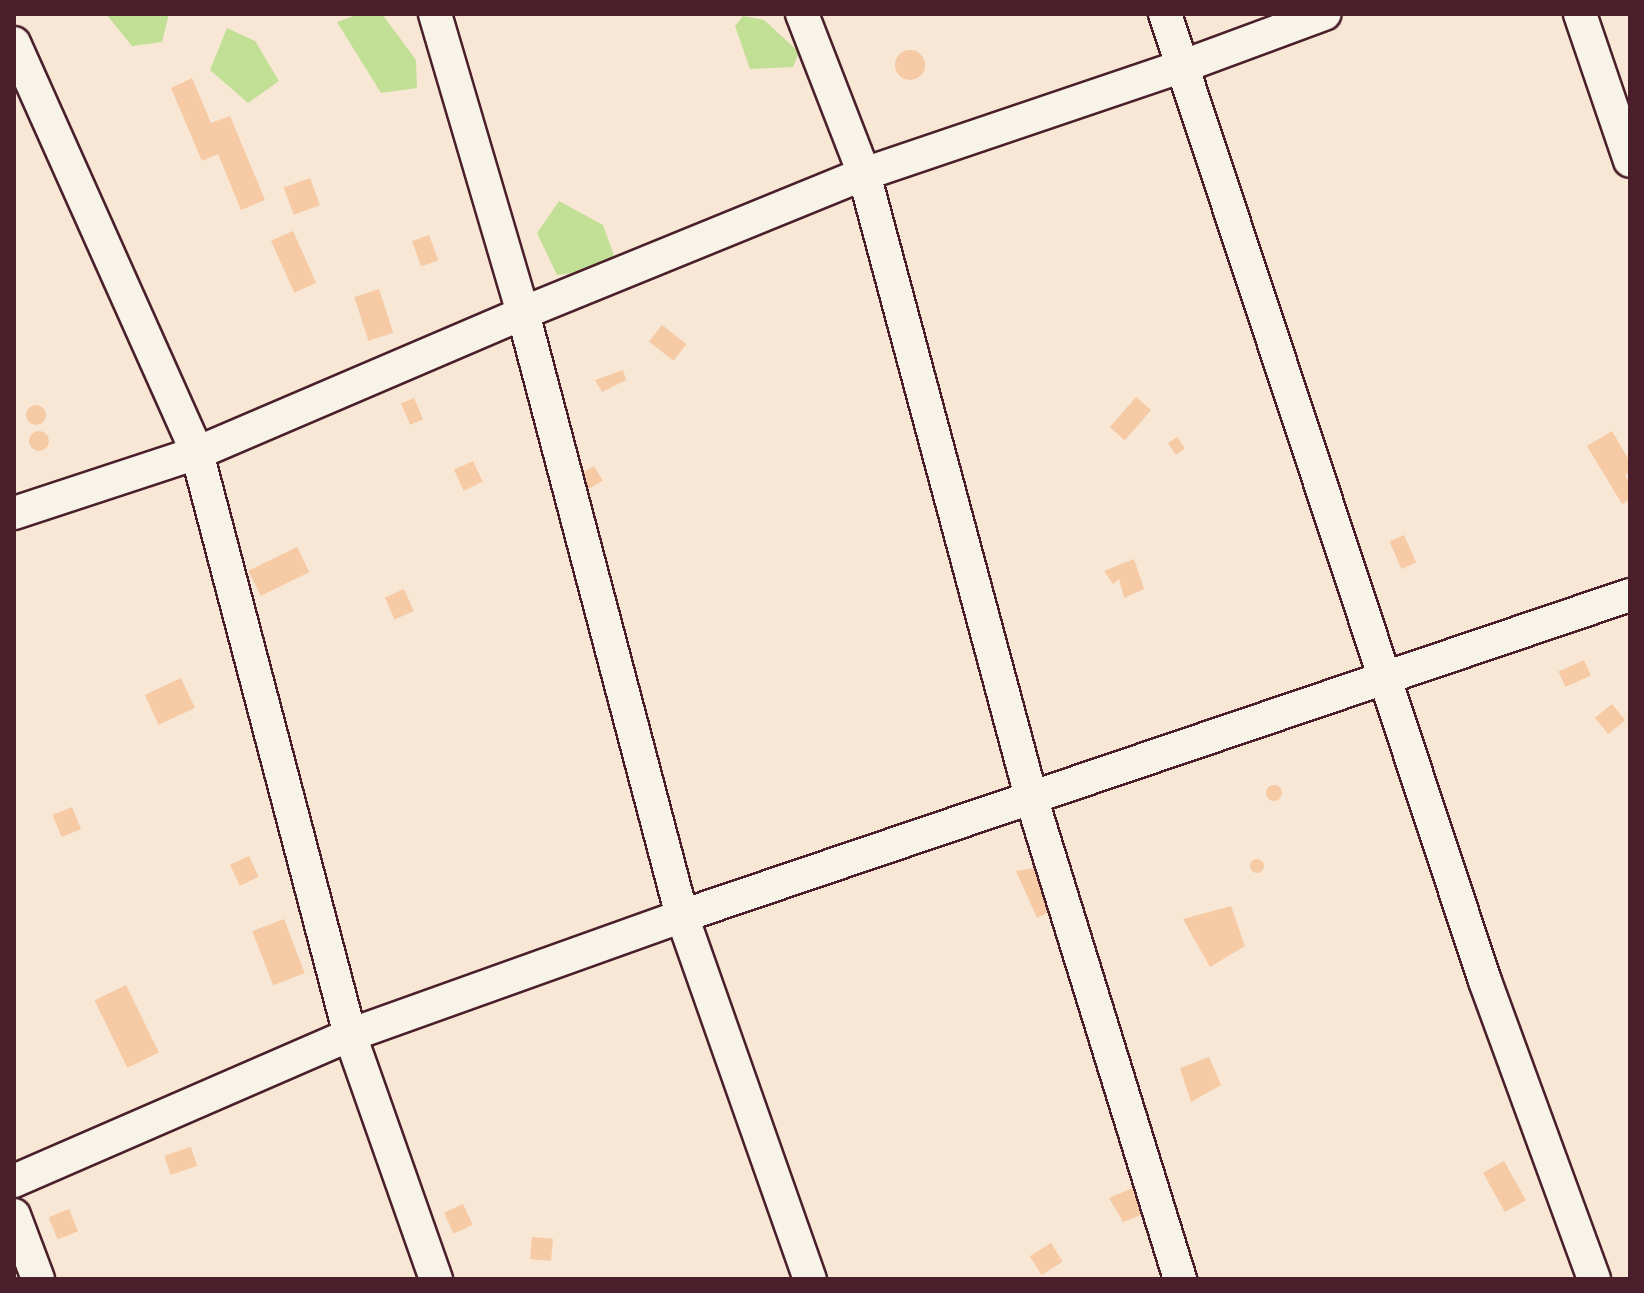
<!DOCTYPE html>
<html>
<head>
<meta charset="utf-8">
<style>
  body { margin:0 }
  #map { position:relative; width:1644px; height:1293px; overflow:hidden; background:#f7e7d4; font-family:"Patrick Hand",sans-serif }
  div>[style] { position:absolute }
  .green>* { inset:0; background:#c2df96 }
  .building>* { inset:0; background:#f6caa5; transform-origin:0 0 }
  .round { border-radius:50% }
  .roads { filter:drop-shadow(2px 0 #4a1f2b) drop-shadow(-2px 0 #4a1f2b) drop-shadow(0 2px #4a1f2b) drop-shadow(0 -2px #4a1f2b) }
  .minor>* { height:32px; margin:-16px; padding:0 16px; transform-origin:16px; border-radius:16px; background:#f7f3e8 }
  span { translate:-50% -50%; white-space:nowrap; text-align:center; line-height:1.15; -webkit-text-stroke:7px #f7f3e8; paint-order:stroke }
  .frame { position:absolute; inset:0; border:16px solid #4a1f2b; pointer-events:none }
</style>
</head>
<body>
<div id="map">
  <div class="green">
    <i style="clip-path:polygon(106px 14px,169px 14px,162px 42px,132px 46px)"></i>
    <i style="clip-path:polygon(360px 14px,382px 14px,416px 60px,417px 88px,381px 93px,337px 22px)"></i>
    <i style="clip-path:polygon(743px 16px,764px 20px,799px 52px,793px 67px,750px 69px,735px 26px)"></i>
    <i style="clip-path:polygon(227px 28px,255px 41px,279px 81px,248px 103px,210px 70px)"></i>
    <i style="clip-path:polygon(559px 201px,603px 225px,618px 267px,557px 275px,537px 233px)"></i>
  </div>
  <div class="building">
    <i class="round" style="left:895px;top:50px;width:30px;height:30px"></i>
    <i style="clip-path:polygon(192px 78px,211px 123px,230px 116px,265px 200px,241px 210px,218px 154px,202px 161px,171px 88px)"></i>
    <i style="left:310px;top:178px;width:29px;height:28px;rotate:70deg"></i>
    <i style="left:293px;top:231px;width:57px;height:24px;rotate:66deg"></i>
    <i style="left:429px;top:235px;width:27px;height:18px;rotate:70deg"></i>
    <i style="left:379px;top:289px;width:46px;height:26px;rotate:72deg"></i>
    <i style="left:662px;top:325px;width:31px;height:21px;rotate:38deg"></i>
    <i style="clip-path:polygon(623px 370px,626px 380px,602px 392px,595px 380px)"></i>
    <i style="left:1136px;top:397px;width:20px;height:40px;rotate:41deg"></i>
    <i style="left:414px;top:398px;width:23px;height:14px;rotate:67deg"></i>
    <i class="round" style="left:26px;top:405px;width:20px;height:20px"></i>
    <i class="round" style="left:29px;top:431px;width:20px;height:20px"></i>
    <i style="clip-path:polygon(1612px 431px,1630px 462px,1630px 472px,1625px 475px,1630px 485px,1630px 499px,1622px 504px,1587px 446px)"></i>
    <i style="left:1177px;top:437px;width:14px;height:11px;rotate:56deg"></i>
    <i style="left:473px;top:461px;width:23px;height:21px;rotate:65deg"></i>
    <i style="left:594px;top:466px;width:17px;height:17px;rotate:59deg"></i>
    <i style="left:1404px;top:535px;width:30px;height:16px;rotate:66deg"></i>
    <i style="left:297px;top:547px;width:28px;height:54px;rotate:64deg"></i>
    <i style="clip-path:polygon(1134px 559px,1144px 589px,1124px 598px,1119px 579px,1113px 584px,1104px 571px)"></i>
    <i style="left:404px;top:589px;width:24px;height:21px;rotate:66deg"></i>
    <i style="left:1584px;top:660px;width:17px;height:28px;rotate:66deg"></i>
    <i style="left:181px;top:678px;width:33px;height:40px;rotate:65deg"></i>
    <i style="left:1612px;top:704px;width:21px;height:22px;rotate:51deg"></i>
    <i class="round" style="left:1266px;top:785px;width:16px;height:16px"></i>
    <i style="left:72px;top:807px;width:24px;height:21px;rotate:68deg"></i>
    <i style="left:249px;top:856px;width:23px;height:21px;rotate:65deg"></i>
    <i class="round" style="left:1250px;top:859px;width:14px;height:14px"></i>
    <i style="clip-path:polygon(1040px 867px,1058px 908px,1037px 918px,1016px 871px)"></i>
    <i style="clip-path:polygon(1231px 906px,1245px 946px,1210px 967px,1183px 919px)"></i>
    <i style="left:284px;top:919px;width:58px;height:34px;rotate:69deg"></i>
    <i style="left:126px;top:985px;width:75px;height:35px;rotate:64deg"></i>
    <i style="clip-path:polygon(1209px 1057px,1221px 1085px,1191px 1102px,1180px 1068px)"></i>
    <i style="left:191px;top:1147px;width:20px;height:28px;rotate:72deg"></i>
    <i style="left:1504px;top:1161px;width:45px;height:24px;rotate:61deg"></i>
    <i style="clip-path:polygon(1142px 1184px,1154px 1210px,1123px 1222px,1109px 1198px)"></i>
    <i style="left:463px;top:1204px;width:23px;height:21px;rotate:65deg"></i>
    <i style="left:69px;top:1209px;width:24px;height:22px;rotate:68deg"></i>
    <i style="left:532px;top:1237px;width:21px;height:22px;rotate:5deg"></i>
    <i style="left:1051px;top:1243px;width:22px;height:25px;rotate:58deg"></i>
  </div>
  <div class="roads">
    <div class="minor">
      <i style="left:435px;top:14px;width:312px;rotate:73.6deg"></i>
      <i style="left:523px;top:313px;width:624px;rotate:75.23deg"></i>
      <i style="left:682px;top:916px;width:385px;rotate:70.6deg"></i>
      <i style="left:802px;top:14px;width:172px;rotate:68.8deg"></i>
      <i style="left:864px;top:174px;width:645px;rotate:74.99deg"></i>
      <i style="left:1031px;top:797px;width:505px;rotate:72.82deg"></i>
      <i style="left:1165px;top:14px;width:1019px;rotate:71.69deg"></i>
      <i style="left:1485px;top:981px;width:317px;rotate:69.9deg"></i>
      <i style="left:1580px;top:14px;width:155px;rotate:71.2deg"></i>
      <i style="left:14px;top:43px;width:449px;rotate:65.9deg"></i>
      <i style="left:197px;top:453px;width:602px;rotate:75.27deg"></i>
      <i style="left:350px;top:1035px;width:259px;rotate:70.6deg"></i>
      <i style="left:14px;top:513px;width:193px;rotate:-18.2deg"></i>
      <i style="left:197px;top:453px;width:355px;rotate:-23.2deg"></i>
      <i style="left:523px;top:313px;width:368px;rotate:-22.2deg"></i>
      <i style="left:864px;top:174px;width:335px;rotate:-18.7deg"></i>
      <i style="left:1181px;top:67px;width:153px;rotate:-20.3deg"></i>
      <i style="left:14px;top:1181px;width:366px;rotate:-23.5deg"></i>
      <i style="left:350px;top:1035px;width:353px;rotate:-19.7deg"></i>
      <i style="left:682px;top:916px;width:1001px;rotate:-18.71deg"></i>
      <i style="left:14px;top:1215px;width:68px;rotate:69.4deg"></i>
    </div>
  </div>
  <div class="frame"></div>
</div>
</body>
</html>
